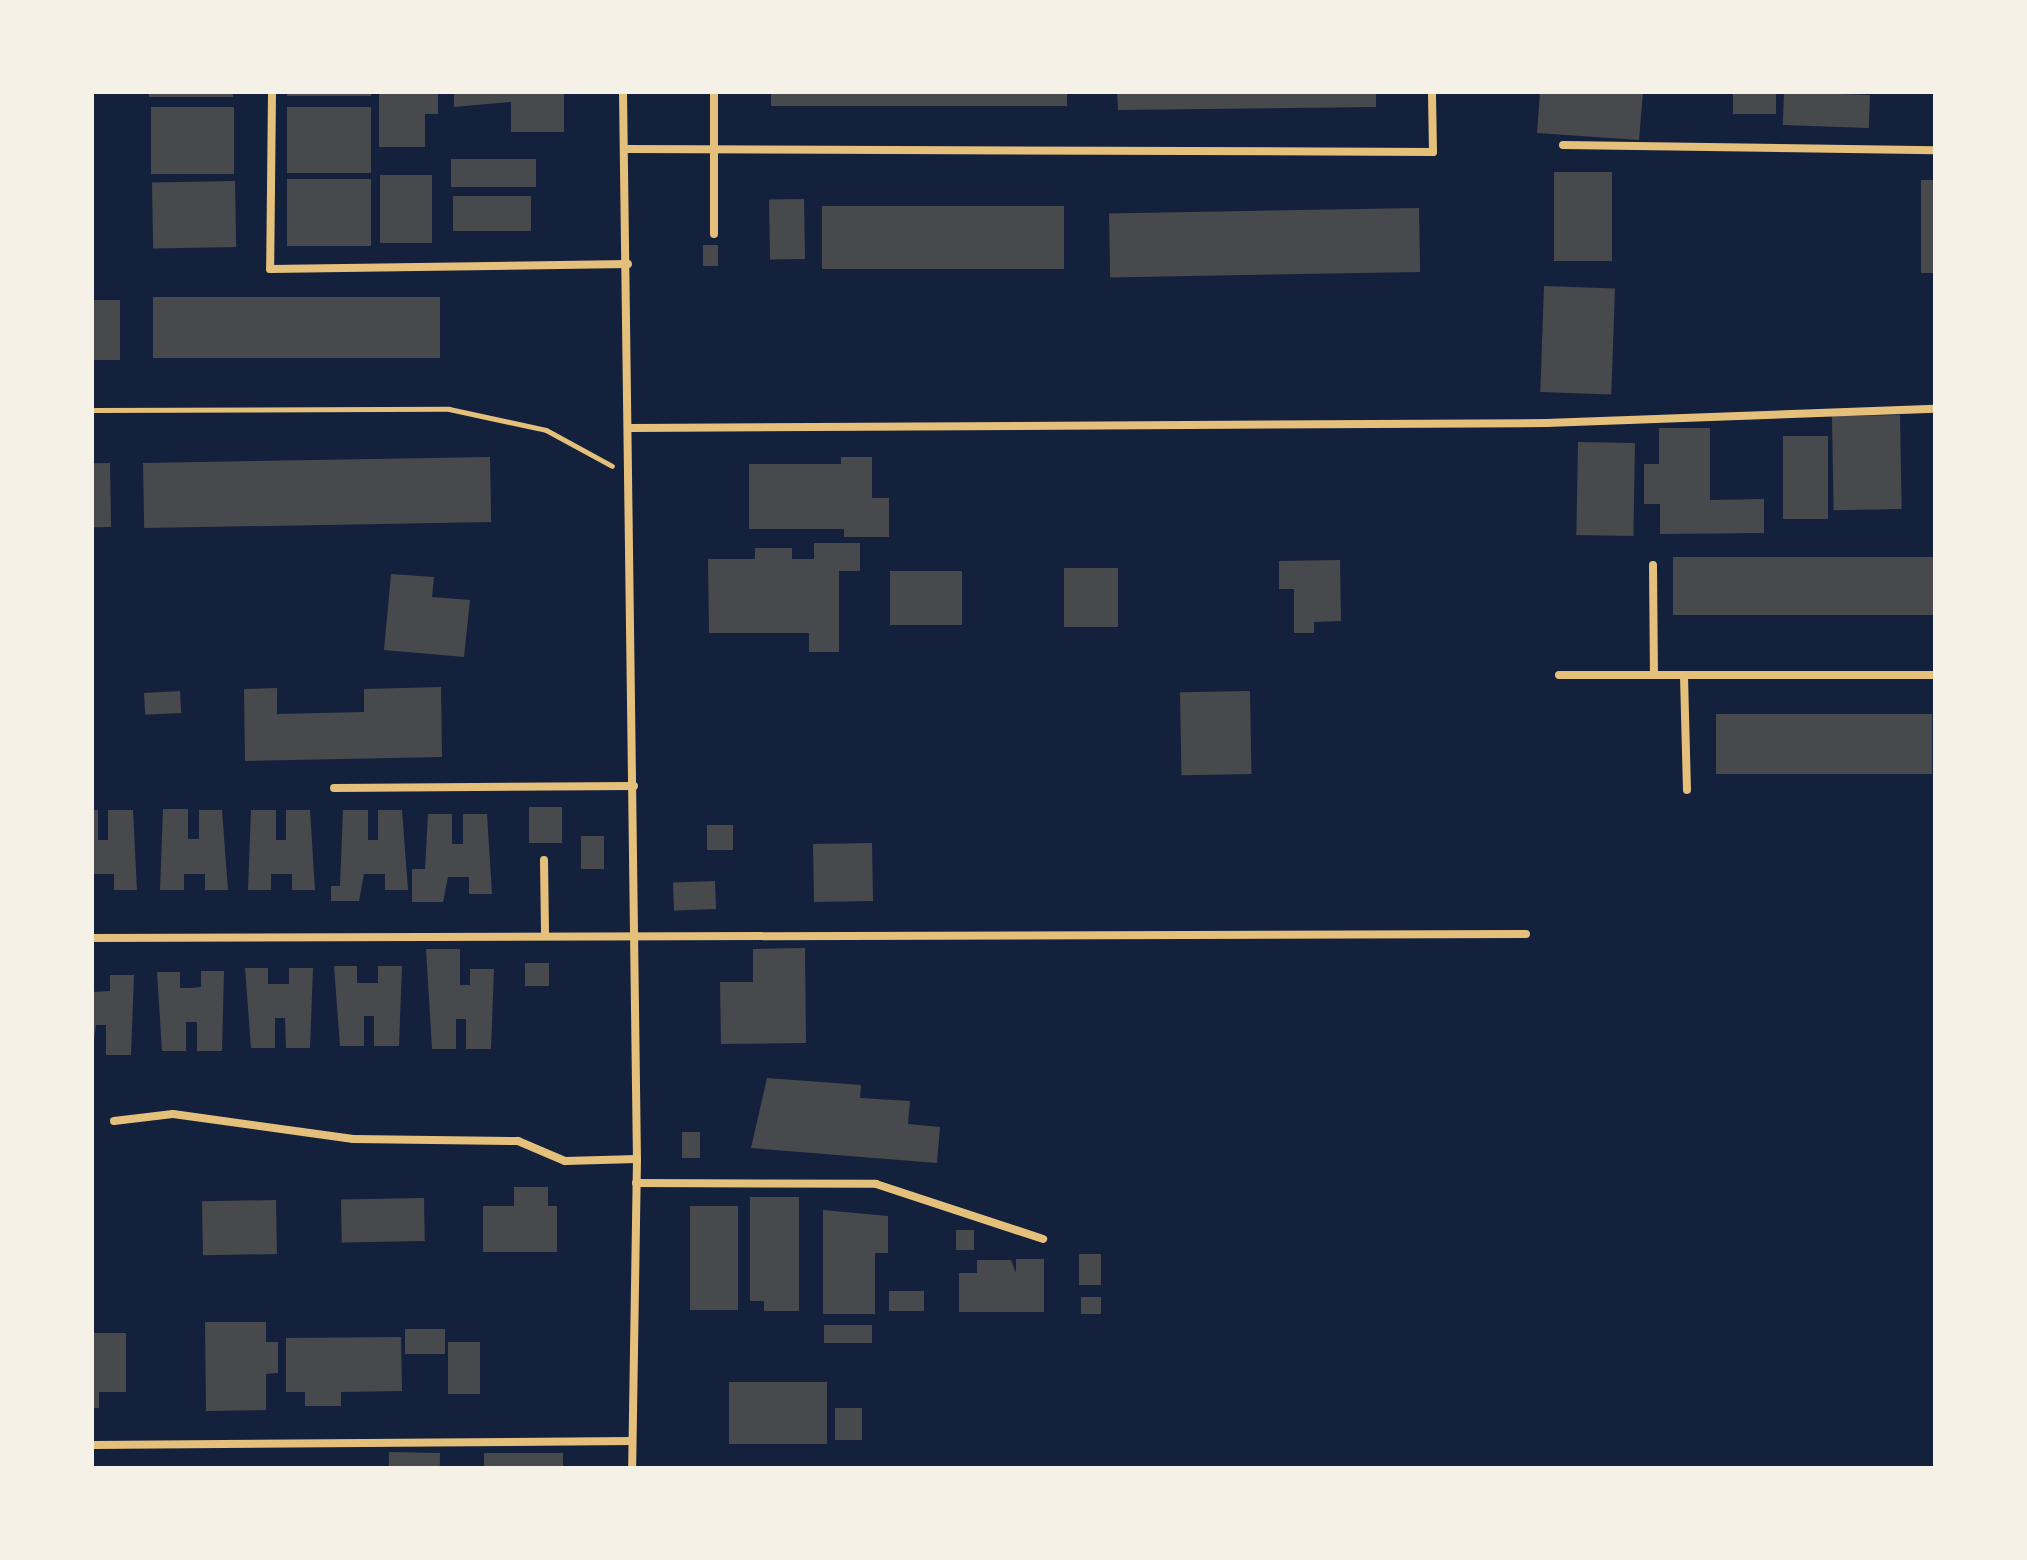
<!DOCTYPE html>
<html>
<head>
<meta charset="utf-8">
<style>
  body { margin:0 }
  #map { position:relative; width:2027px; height:1560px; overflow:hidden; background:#14213d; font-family:Lato,sans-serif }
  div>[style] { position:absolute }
  .building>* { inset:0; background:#48494c; transform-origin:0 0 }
  .path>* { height:5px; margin:-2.5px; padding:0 2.5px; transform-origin:2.5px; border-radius:2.5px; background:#e5c07b }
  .minor>* { height:8px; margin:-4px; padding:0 4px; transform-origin:4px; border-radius:4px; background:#e5c07b }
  span { translate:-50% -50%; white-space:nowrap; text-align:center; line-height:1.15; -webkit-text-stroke:6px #f6f1e7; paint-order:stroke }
  .frame { position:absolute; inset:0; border:94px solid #f6f1e7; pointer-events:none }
</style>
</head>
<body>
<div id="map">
  <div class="building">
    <i style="left:149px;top:92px;width:84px;height:5px"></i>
    <i style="left:287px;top:92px;width:84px;height:4px"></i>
    <i style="clip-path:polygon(379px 92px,438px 92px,438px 114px,425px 114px,425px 147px,379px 147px)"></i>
    <i style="clip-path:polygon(454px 92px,564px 92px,564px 132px,511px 132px,511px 102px,454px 107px)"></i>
    <i style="left:771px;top:92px;width:296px;height:14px"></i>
    <i style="clip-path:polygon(1117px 92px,1376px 92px,1376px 107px,1118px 110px)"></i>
    <i style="clip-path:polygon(1540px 92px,1643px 92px,1639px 140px,1537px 133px)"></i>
    <i style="left:1733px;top:92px;width:43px;height:22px"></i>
    <i style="left:1784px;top:92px;width:86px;height:33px;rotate:2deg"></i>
    <i style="left:151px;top:107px;width:83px;height:67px"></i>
    <i style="left:287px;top:107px;width:84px;height:66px"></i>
    <i style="left:451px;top:159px;width:85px;height:28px"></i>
    <i style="left:1554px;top:172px;width:58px;height:89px"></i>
    <i style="left:380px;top:175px;width:52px;height:68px"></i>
    <i style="left:287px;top:179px;width:84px;height:67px"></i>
    <i style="left:1935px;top:180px;width:93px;height:14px;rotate:90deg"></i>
    <i style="left:235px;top:181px;width:66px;height:83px;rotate:89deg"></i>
    <i style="left:453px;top:196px;width:78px;height:35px"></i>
    <i style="left:804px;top:199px;width:60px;height:35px;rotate:89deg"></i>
    <i style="left:822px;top:206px;width:242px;height:63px"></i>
    <i style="left:1419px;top:208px;width:64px;height:310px;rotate:89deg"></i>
    <i style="left:718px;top:245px;width:21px;height:15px;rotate:90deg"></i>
    <i style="left:1544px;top:286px;width:71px;height:106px;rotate:2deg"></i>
    <i style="left:440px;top:297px;width:61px;height:287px;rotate:90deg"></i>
    <i style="left:92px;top:300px;width:28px;height:60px"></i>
    <i style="left:1900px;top:415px;width:94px;height:68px;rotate:89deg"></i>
    <i style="clip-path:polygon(1659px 428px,1710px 428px,1710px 500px,1764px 499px,1764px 533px,1660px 534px,1660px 504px,1644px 504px,1644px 464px,1659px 464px)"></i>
    <i style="left:1783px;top:436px;width:45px;height:83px"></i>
    <i style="left:1578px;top:442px;width:57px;height:93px;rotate:1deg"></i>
    <i style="left:490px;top:457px;width:65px;height:347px;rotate:89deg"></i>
    <i style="clip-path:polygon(841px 457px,872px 457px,872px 498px,889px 498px,889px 537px,844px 537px,844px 529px,749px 529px,749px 464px,841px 464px)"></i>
    <i style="left:110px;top:463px;width:64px;height:18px;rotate:89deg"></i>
    <i style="clip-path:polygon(814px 543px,860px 543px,860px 571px,839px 571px,839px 652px,809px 652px,809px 633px,709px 633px,708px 559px,755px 559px,755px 548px,792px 548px,792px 559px,814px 559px)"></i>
    <i style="left:1933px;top:557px;width:58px;height:260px;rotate:90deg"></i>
    <i style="clip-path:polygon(1340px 560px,1341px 621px,1314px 622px,1314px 633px,1294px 633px,1294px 589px,1279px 589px,1279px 561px)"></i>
    <i style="left:1064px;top:568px;width:54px;height:59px"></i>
    <i style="left:962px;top:571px;width:54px;height:72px;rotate:90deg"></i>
    <i style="clip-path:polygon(391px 574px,434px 577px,432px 597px,470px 600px,464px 657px,384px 650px)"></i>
    <i style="clip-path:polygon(441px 687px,442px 757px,245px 761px,244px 689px,277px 688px,277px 714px,364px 712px,364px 689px)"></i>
    <i style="left:180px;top:691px;width:22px;height:36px;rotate:87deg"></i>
    <i style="left:1250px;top:691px;width:83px;height:70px;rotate:89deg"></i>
    <i style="left:1932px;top:714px;width:60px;height:216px;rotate:90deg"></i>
    <i style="left:529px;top:807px;width:33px;height:36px"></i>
    <i style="clip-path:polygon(163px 809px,188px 809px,188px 839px,199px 839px,199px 810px,222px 810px,228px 890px,205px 890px,205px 874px,184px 874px,184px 890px,160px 890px)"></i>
    <i style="clip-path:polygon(92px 810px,98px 810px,98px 840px,108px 840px,108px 810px,133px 810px,137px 890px,114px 890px,114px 874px,92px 874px)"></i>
    <i style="clip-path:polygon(251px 810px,276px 810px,276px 840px,286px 840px,286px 810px,310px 810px,315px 890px,292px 890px,292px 874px,271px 874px,271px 890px,248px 890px)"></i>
    <i style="clip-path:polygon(343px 810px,368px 810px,368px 840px,378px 840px,378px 810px,402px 810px,408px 890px,385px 890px,385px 874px,364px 874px,359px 901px,331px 901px,331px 886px,340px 886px)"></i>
    <i style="clip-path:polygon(428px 814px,452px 814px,452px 844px,463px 844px,463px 814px,487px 814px,492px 894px,469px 894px,469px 877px,448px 877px,443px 902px,412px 902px,412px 869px,425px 869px)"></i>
    <i style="left:707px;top:825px;width:26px;height:25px"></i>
    <i style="left:581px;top:836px;width:23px;height:33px"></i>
    <i style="left:872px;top:843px;width:58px;height:59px;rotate:89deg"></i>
    <i style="left:715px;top:881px;width:28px;height:42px;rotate:88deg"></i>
    <i style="clip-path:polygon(805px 948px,806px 1043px,721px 1044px,720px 982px,753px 982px,753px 949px)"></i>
    <i style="clip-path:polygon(426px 949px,460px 949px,460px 985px,470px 985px,470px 969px,494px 969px,491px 1049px,466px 1049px,466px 1019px,456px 1019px,456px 1049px,432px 1049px)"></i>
    <i style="left:549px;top:963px;width:23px;height:24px;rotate:90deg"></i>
    <i style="clip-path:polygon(334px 966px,357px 966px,357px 983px,378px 983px,378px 966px,402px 966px,399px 1046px,374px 1046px,374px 1016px,364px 1016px,364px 1046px,340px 1046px)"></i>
    <i style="clip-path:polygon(245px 968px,268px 968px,268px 984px,289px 984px,289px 968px,313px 968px,310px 1048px,286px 1048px,285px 1018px,275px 1018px,275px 1048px,251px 1048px)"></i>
    <i style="clip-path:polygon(201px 971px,224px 971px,222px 1051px,197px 1051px,197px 1022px,186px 1022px,186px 1051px,162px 1051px,157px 972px,180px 972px,180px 988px,190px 988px,201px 987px)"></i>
    <i style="clip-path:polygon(110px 975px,134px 975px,131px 1055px,106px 1055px,106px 1025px,96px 1025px,92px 1055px,92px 992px,110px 991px)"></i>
    <i style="clip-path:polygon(767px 1078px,861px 1085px,860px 1098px,910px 1101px,908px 1124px,940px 1127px,937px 1163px,751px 1148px)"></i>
    <i style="left:682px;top:1132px;width:18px;height:26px"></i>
    <i style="clip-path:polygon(514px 1187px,548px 1187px,548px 1206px,557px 1206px,557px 1252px,483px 1252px,483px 1206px,514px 1206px)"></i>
    <i style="clip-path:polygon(750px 1197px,799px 1197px,799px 1311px,764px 1311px,764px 1301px,750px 1301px)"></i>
    <i style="left:424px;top:1198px;width:43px;height:83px;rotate:89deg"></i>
    <i style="left:276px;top:1200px;width:54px;height:74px;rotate:89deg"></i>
    <i style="left:690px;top:1206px;width:48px;height:104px"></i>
    <i style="clip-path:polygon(823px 1210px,888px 1216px,888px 1253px,875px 1253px,875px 1314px,823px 1314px)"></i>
    <i style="left:956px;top:1230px;width:18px;height:20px"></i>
    <i style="left:1079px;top:1254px;width:22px;height:31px"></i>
    <i style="clip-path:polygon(1016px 1259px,1044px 1259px,1044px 1312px,959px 1312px,959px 1273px,977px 1273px,977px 1260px,1011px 1260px,1016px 1273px)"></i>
    <i style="left:889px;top:1291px;width:35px;height:20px"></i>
    <i style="left:1081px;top:1297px;width:20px;height:17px"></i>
    <i style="clip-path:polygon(205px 1322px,266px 1322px,266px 1342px,278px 1342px,278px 1373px,266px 1374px,266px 1410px,206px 1411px)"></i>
    <i style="left:824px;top:1325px;width:48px;height:18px"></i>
    <i style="left:405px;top:1329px;width:40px;height:25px"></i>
    <i style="clip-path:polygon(92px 1333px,126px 1333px,126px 1392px,99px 1392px,99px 1408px,92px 1408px)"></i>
    <i style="clip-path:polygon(401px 1337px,402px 1391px,341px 1392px,341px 1406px,305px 1406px,305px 1392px,286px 1392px,286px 1338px)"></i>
    <i style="left:448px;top:1342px;width:32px;height:52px"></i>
    <i style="left:729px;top:1382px;width:98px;height:62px"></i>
    <i style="left:835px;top:1408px;width:27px;height:32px"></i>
    <i style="left:389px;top:1452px;width:51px;height:16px;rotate:1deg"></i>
    <i style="left:484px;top:1453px;width:79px;height:15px"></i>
  </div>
  <div class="path">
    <i style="left:92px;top:410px;width:357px;rotate:-0.2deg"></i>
    <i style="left:449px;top:409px;width:99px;rotate:12.2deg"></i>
    <i style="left:546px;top:430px;width:75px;rotate:28.6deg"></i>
  </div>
  <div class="minor">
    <i style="left:272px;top:92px;width:177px;rotate:90.6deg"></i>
    <i style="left:270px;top:269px;width:358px;rotate:-0.8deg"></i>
    <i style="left:623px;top:92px;width:1067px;rotate:89.25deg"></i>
    <i style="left:637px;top:1159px;width:309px;rotate:90.9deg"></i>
    <i style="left:1563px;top:145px;width:372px;rotate:0.8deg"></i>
    <i style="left:625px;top:149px;width:808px;rotate:0.21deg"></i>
    <i style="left:1433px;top:152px;width:60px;rotate:-91deg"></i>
    <i style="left:714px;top:234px;width:142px;rotate:-90deg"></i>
    <i style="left:631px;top:428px;width:915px;rotate:-0.31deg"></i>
    <i style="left:1546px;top:423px;width:389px;rotate:-2.1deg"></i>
    <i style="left:1653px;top:565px;width:110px;rotate:89.5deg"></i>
    <i style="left:1559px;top:675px;width:376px"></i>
    <i style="left:1684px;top:676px;width:114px;rotate:88.5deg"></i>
    <i style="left:334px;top:788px;width:300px;rotate:-0.4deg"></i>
    <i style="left:544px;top:860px;width:76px;rotate:89.2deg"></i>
    <i style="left:92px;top:938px;width:1434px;rotate:-0.16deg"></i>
    <i style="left:114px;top:1121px;width:59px;rotate:-6.8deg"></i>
    <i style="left:173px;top:1114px;width:182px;rotate:7.9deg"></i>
    <i style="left:353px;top:1139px;width:165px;rotate:0.7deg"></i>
    <i style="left:518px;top:1141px;width:51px;rotate:23.1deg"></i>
    <i style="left:565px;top:1161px;width:72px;rotate:-1.6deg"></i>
    <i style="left:636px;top:1183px;width:240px;rotate:0.2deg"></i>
    <i style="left:876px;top:1184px;width:176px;rotate:18.2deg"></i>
    <i style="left:92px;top:1445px;width:540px;rotate:-0.42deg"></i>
  </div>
  <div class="frame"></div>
</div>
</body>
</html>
